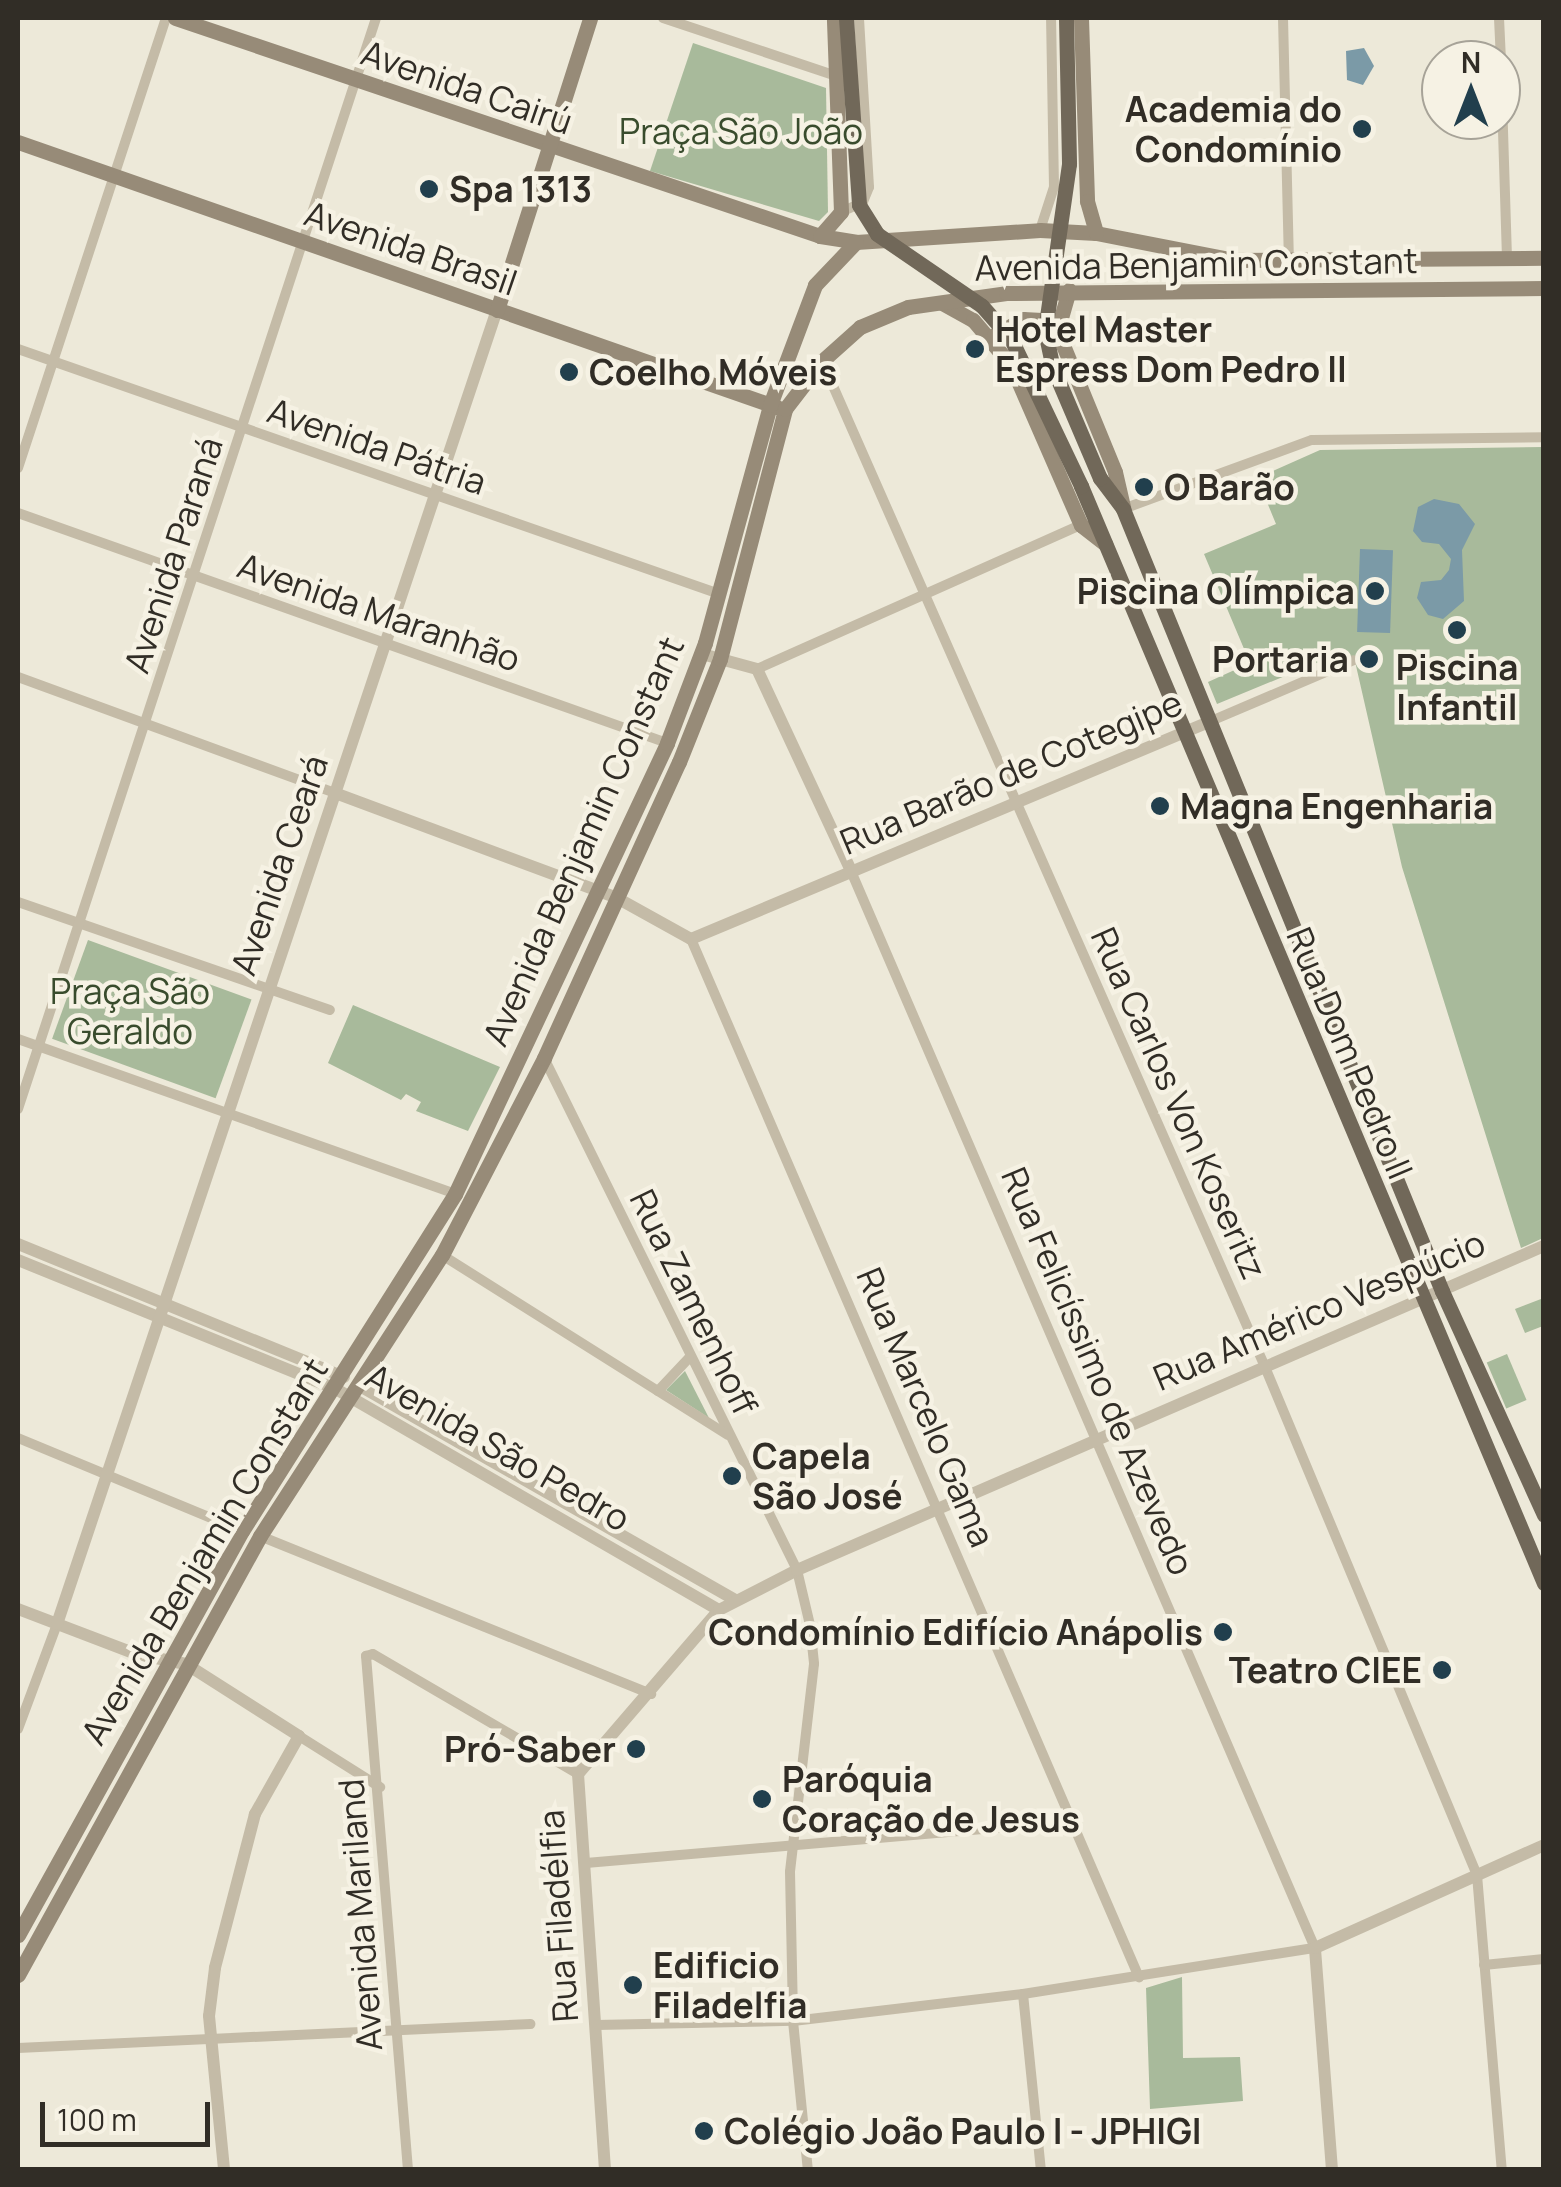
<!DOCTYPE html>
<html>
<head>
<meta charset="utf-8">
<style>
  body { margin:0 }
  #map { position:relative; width:1561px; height:2187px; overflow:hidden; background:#ede9d9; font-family:Manrope,sans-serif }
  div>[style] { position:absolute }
  .green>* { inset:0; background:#a8ba9b; transform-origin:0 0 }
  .water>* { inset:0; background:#7b9aa7; transform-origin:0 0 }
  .minor>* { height:10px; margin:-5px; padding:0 5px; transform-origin:5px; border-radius:5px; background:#c4bba7 }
  .tertiary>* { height:12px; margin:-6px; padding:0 6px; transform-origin:6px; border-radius:6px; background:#c4bba7 }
  .secondary>* { height:15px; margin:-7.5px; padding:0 7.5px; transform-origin:7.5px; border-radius:7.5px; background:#978b78 }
  .primary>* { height:15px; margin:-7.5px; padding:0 7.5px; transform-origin:7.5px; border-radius:7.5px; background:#716859 }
  .primary-bridge>* { height:15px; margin:-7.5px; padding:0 7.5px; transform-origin:7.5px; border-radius:7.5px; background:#716859 }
  .dots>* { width:28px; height:28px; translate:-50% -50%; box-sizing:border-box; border:5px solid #f6f2e4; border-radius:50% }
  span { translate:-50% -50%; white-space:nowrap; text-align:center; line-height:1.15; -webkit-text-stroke:9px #f6f2e4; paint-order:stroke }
  .street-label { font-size:35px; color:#312d26 }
  .poi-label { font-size:35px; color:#312d26; font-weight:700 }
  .right { translate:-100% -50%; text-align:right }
  .left { translate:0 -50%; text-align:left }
  .park-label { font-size:35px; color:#394c2d }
  .frame { position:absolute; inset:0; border:20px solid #312d26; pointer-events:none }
  .north { position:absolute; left:1421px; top:40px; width:100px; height:100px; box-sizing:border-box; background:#f6f2e4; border:2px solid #a7a398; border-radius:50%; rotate:0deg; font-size:28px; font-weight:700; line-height:40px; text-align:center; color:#312d26 }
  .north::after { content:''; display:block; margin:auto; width:35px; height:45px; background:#213f4d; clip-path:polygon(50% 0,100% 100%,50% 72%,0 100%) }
  .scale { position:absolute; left:40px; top:2102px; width:170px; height:45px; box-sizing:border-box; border:5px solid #312d26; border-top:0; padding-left:12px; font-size:30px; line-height:35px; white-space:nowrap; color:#312d26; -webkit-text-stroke:8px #f6f2e4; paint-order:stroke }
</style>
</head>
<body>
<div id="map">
  <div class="green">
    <i style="clip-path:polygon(693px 43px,826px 88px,828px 212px,819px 221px,650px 171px)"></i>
    <i style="clip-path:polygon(1543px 447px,1543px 1238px,1521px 1248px,1402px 867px,1354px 657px,1331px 657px,1217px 704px,1208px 682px,1250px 663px,1204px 554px,1276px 524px,1257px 478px,1320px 450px)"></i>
    <i style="left:88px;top:940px;width:174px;height:105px;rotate:20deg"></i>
    <i style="clip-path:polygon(353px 1005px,500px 1067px,468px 1131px,416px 1111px,421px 1102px,406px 1094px,401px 1100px,328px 1063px)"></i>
    <i style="clip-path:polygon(1541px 1299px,1543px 1326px,1525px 1333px,1515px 1309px)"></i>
    <i style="left:1507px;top:1354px;width:50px;height:22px;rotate:67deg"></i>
    <i style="clip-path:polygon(685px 1371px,709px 1418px,666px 1390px)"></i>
    <i style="clip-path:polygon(1182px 1977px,1183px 2058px,1240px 2057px,1243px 2101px,1150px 2109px,1146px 1988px)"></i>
  </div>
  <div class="water">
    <i style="clip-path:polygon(1364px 48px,1374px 66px,1363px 85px,1347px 80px,1346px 51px)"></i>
    <i style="clip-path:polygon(1434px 499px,1459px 504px,1475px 524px,1462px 550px,1464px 601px,1443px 619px,1428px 615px,1417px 598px,1421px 582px,1441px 580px,1449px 570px,1451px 559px,1439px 544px,1422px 542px,1413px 531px,1418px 507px)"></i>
    <i style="left:1360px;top:549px;width:33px;height:83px;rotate:2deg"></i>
  </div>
  <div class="minor">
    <i style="left:663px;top:18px;width:182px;rotate:18.5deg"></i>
    <i style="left:1283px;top:18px;width:242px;rotate:88.6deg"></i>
    <i style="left:1499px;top:18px;width:42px;rotate:87.3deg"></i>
    <i style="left:1501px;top:67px;width:191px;rotate:88.2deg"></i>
    <i style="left:841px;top:212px;width:24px;rotate:-24deg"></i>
    <i style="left:863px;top:202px;width:16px;rotate:-68deg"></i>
    <i style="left:869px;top:187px;width:169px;rotate:-93.4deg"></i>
    <i style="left:1040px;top:230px;width:45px;rotate:-72deg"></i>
    <i style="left:1054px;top:187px;width:169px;rotate:-91deg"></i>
    <i style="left:18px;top:349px;width:743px;rotate:19.26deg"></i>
    <i style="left:822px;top:361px;width:1099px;rotate:66.23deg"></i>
    <i style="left:1265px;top:1367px;width:550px;rotate:67.35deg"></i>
    <i style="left:1477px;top:1875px;width:296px;rotate:85.2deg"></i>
    <i style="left:18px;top:468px;width:474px;rotate:-71.8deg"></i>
    <i style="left:1123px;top:509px;width:201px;rotate:-20.1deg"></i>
    <i style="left:1312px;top:440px;width:232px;rotate:-0.7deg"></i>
    <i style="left:18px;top:513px;width:689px;rotate:19.51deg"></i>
    <i style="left:757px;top:669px;width:355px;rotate:-24deg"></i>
    <i style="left:18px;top:677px;width:338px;rotate:20.1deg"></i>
    <i style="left:1211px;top:721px;width:155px;rotate:-23.1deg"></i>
    <i style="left:18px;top:902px;width:330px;rotate:19.1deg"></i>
    <i style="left:691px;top:939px;width:1131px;rotate:66.66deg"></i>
    <i style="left:18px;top:1039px;width:464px;rotate:19.5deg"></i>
    <i style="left:544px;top:1058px;width:571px;rotate:63.7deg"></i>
    <i style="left:797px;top:1570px;width:57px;rotate:76.7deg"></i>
    <i style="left:810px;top:1625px;width:39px;rotate:84deg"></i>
    <i style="left:814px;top:1664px;width:209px;rotate:96.6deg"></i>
    <i style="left:790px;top:1872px;width:149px;rotate:88.8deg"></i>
    <i style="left:793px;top:2021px;width:150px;rotate:84.3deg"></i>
    <i style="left:18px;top:1109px;width:1148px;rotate:-71.83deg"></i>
    <i style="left:442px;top:1255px;width:338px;rotate:32.2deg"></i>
    <i style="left:658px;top:1391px;width:45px;rotate:-46.8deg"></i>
    <i style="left:18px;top:1438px;width:243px;rotate:22.5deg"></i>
    <i style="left:260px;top:1536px;width:422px;rotate:22deg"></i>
    <i style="left:18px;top:1729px;width:112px;rotate:-69.6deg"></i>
    <i style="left:299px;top:1736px;width:96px;rotate:32.2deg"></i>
    <i style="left:586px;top:1863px;width:489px;rotate:-4.9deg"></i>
    <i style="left:1484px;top:1965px;width:60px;rotate:-5.7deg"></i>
    <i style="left:1023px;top:1994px;width:177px;rotate:84.2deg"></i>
    <i style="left:596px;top:2025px;width:197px;rotate:-1.2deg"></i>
    <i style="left:793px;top:2021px;width:232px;rotate:-6.7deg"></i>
    <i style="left:1023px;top:1994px;width:296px;rotate:-9deg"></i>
    <i style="left:1315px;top:1948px;width:1173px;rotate:-113.31deg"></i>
    <i style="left:18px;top:2048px;width:513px;rotate:-2.68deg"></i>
    <i style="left:408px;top:2170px;width:516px;rotate:-94.67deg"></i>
    <i style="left:366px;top:1656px;width:7px;rotate:-16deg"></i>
    <i style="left:373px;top:1654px;width:238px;rotate:30.3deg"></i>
  </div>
  <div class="tertiary">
    <i style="left:702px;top:654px;width:57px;rotate:15.3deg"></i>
    <i style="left:757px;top:669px;width:223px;rotate:65deg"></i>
    <i style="left:335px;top:793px;width:301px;rotate:20.4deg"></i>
    <i style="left:617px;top:898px;width:85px;rotate:29deg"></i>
    <i style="left:691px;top:939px;width:564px;rotate:-22.74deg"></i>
    <i style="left:18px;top:1244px;width:352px;rotate:22.2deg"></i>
    <i style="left:18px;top:1260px;width:343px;rotate:22.1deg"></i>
    <i style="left:336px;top:1389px;width:442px;rotate:30deg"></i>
    <i style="left:360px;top:1386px;width:430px;rotate:29.7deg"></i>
    <i style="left:18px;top:1609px;width:126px;rotate:20.9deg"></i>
    <i style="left:136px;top:1654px;width:51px;rotate:11.3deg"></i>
    <i style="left:186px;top:1664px;width:134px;rotate:32.5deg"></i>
    <i style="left:299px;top:1736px;width:90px;rotate:119.4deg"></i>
    <i style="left:255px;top:1814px;width:159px;rotate:104.6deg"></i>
    <i style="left:215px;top:1968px;width:48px;rotate:97.1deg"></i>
    <i style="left:209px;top:2016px;width:155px;rotate:84.4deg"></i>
    <i style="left:57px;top:1624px;width:1386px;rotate:-71.49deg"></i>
    <i style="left:605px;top:2170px;width:397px;rotate:-93.9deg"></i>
    <i style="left:578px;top:1774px;width:216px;rotate:-49.3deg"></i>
    <i style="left:719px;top:1610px;width:88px;rotate:-27.1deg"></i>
    <i style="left:797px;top:1570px;width:814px;rotate:-23.45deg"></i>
    <i style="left:1332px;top:2170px;width:223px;rotate:-94.4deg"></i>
    <i style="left:1315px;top:1948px;width:251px;rotate:-24.2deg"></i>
  </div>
  <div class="secondary">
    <i style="left:175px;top:18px;width:681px;rotate:18.67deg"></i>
    <i style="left:820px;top:236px;width:36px;rotate:9deg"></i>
    <i style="left:856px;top:242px;width:184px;rotate:-3.7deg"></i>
    <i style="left:1040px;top:230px;width:56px;rotate:3.1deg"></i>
    <i style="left:1096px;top:233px;width:140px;rotate:11.1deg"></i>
    <i style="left:1233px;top:260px;width:311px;rotate:-0.4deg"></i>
    <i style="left:1081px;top:18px;width:183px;rotate:88.1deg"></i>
    <i style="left:1087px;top:201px;width:33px;rotate:74deg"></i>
    <i style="left:18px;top:142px;width:804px;rotate:19.25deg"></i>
    <i style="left:820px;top:236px;width:32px;rotate:-49deg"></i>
    <i style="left:841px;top:212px;width:194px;rotate:-92.1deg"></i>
    <i style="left:1069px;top:290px;width:32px;rotate:106deg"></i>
    <i style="left:1060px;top:321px;width:24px;rotate:83deg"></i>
    <i style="left:1063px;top:345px;width:137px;rotate:67.7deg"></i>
    <i style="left:1115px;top:472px;width:37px;rotate:77deg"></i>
    <i style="left:942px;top:303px;width:35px;rotate:29deg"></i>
    <i style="left:973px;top:320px;width:59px;rotate:49.8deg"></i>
    <i style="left:1011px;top:365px;width:175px;rotate:66.4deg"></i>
    <i style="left:1081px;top:525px;width:31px;rotate:38deg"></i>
    <i style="left:497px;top:310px;width:306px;rotate:-72.3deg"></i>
    <i style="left:994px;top:335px;width:33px;rotate:-29deg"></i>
    <i style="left:1023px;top:319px;width:33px;rotate:3deg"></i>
    <i style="left:18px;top:1935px;width:462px;rotate:-61deg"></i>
    <i style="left:242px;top:1531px;width:399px;rotate:-57.7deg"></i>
    <i style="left:455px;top:1194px;width:498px;rotate:-64.8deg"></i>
    <i style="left:667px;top:743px;width:107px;rotate:-69.2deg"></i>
    <i style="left:705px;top:643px;width:247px;rotate:-74.7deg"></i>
    <i style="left:770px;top:405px;width:128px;rotate:-69.4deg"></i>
    <i style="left:815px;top:285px;width:59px;rotate:-46.4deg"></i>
    <i style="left:18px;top:1975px;width:501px;rotate:-61.13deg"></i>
    <i style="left:260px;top:1536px;width:335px;rotate:-57.1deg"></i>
    <i style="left:442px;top:1255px;width:222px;rotate:-62.6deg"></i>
    <i style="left:544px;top:1058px;width:325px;rotate:-65.5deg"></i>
    <i style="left:679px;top:762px;width:111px;rotate:-68.3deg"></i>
    <i style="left:720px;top:659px;width:258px;rotate:-75.4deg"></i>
    <i style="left:785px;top:409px;width:61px;rotate:-52.4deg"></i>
    <i style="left:822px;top:361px;width:51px;rotate:-41.8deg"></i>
    <i style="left:860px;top:327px;width:52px;rotate:-22.6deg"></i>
    <i style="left:908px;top:307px;width:99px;rotate:-8.1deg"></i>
    <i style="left:1006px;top:293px;width:538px;rotate:-0.53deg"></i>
  </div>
  <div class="primary">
    <i style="left:1066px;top:18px;width:146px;rotate:88.8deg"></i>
    <i style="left:1100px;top:478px;width:39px;rotate:53deg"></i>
    <i style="left:1123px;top:509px;width:845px;rotate:67.81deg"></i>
    <i style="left:1442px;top:1291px;width:246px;rotate:65.5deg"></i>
    <i style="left:1081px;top:486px;width:1191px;rotate:67.12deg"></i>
  </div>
  <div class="primary-bridge">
    <i style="left:846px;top:18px;width:187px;rotate:86deg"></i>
    <i style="left:859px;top:205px;width:34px;rotate:58deg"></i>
    <i style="left:877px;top:234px;width:127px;rotate:34.4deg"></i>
    <i style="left:982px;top:306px;width:44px;rotate:48.7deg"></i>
    <i style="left:1011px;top:339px;width:163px;rotate:64.5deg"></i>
    <i style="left:1069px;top:164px;width:169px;rotate:98.2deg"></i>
    <i style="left:1045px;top:331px;width:38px;rotate:78deg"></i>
    <i style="left:1053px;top:368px;width:120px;rotate:66.9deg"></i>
  </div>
  <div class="dots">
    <i style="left:1362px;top:129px;background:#213f4d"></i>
    <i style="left:429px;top:189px;background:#213f4d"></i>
    <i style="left:975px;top:349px;background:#213f4d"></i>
    <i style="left:569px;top:372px;background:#213f4d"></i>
    <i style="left:1144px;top:487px;background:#213f4d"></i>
    <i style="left:1375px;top:591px;background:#213f4d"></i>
    <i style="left:1457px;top:630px;background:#213f4d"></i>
    <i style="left:1369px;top:659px;background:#213f4d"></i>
    <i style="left:1160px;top:806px;background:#213f4d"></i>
    <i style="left:732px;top:1476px;background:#213f4d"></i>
    <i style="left:1223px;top:1632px;background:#213f4d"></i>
    <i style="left:1442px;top:1670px;background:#213f4d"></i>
    <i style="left:636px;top:1749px;background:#213f4d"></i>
    <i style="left:762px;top:1799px;background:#213f4d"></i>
    <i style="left:633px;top:1985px;background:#213f4d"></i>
    <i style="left:704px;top:2131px;background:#213f4d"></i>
  </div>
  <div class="street-label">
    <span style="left:467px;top:87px;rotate:19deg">Avenida Cairú</span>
    <span style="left:411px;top:248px;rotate:19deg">Avenida Brasil</span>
    <span style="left:1196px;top:264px;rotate:-1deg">Avenida Benjamin Constant</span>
    <span style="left:377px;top:446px;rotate:19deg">Avenida Pátria</span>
    <span style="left:173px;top:555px;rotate:-72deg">Avenida Paraná</span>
    <span style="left:379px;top:612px;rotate:19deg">Avenida Maranhão</span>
    <span style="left:1011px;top:772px;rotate:-23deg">Rua Barão de Cotegipe</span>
    <span style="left:583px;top:841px;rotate:-66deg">Avenida Benjamin Constant</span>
    <span style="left:279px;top:865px;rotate:-71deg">Avenida Ceará</span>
    <span style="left:1350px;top:1053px;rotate:67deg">Rua Dom Pedro II</span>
    <span style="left:1179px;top:1103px;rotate:66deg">Rua Carlos Von Koseritz</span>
    <span style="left:694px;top:1302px;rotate:64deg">Rua Zamenhoff</span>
    <span style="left:1319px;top:1310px;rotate:-23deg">Rua Américo Vespúcio</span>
    <span style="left:1098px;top:1371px;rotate:67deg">Rua Felicíssimo de Azevedo</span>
    <span style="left:926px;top:1407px;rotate:67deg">Rua Marcelo Gama</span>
    <span style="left:498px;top:1447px;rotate:30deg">Avenida São Pedro</span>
    <span style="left:204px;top:1551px;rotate:-59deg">Avenida Benjamin Constant</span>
    <span style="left:360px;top:1915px;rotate:-94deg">Avenida Mariland</span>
    <span style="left:558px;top:1916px;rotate:-94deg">Rua Filadélfia</span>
  </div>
  <div class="poi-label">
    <span class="right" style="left:1342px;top:129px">Academia do<br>Condomínio</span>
    <span class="left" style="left:449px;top:189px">Spa 1313</span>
    <span class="left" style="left:995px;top:349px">Hotel Master<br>Espress Dom Pedro II</span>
    <span class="left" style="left:589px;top:372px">Coelho Móveis</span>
    <span class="left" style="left:1164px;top:487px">O Barão</span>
    <span class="right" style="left:1355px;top:591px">Piscina Olímpica</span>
    <span class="right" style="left:1349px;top:659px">Portaria</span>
    <span style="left:1457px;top:687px">Piscina<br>Infantil</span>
    <span class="left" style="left:1180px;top:806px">Magna Engenharia</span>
    <span class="left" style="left:752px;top:1476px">Capela<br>São José</span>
    <span class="right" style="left:1203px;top:1632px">Condomínio Edifício Anápolis</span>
    <span class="right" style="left:1422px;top:1670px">Teatro CIEE</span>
    <span class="right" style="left:616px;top:1749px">Pró-Saber</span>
    <span class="left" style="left:782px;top:1799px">Paróquia<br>Coração de Jesus</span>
    <span class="left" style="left:653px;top:1985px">Edificio<br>Filadelfia</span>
    <span class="left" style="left:724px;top:2131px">Colégio João Paulo I - JPHIGI</span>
  </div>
  <div class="park-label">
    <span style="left:741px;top:131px">Praça São João</span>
    <span style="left:130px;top:1011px">Praça São<br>Geraldo</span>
  </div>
  <div class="frame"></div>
  <div class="north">N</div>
  <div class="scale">100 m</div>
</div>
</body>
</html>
